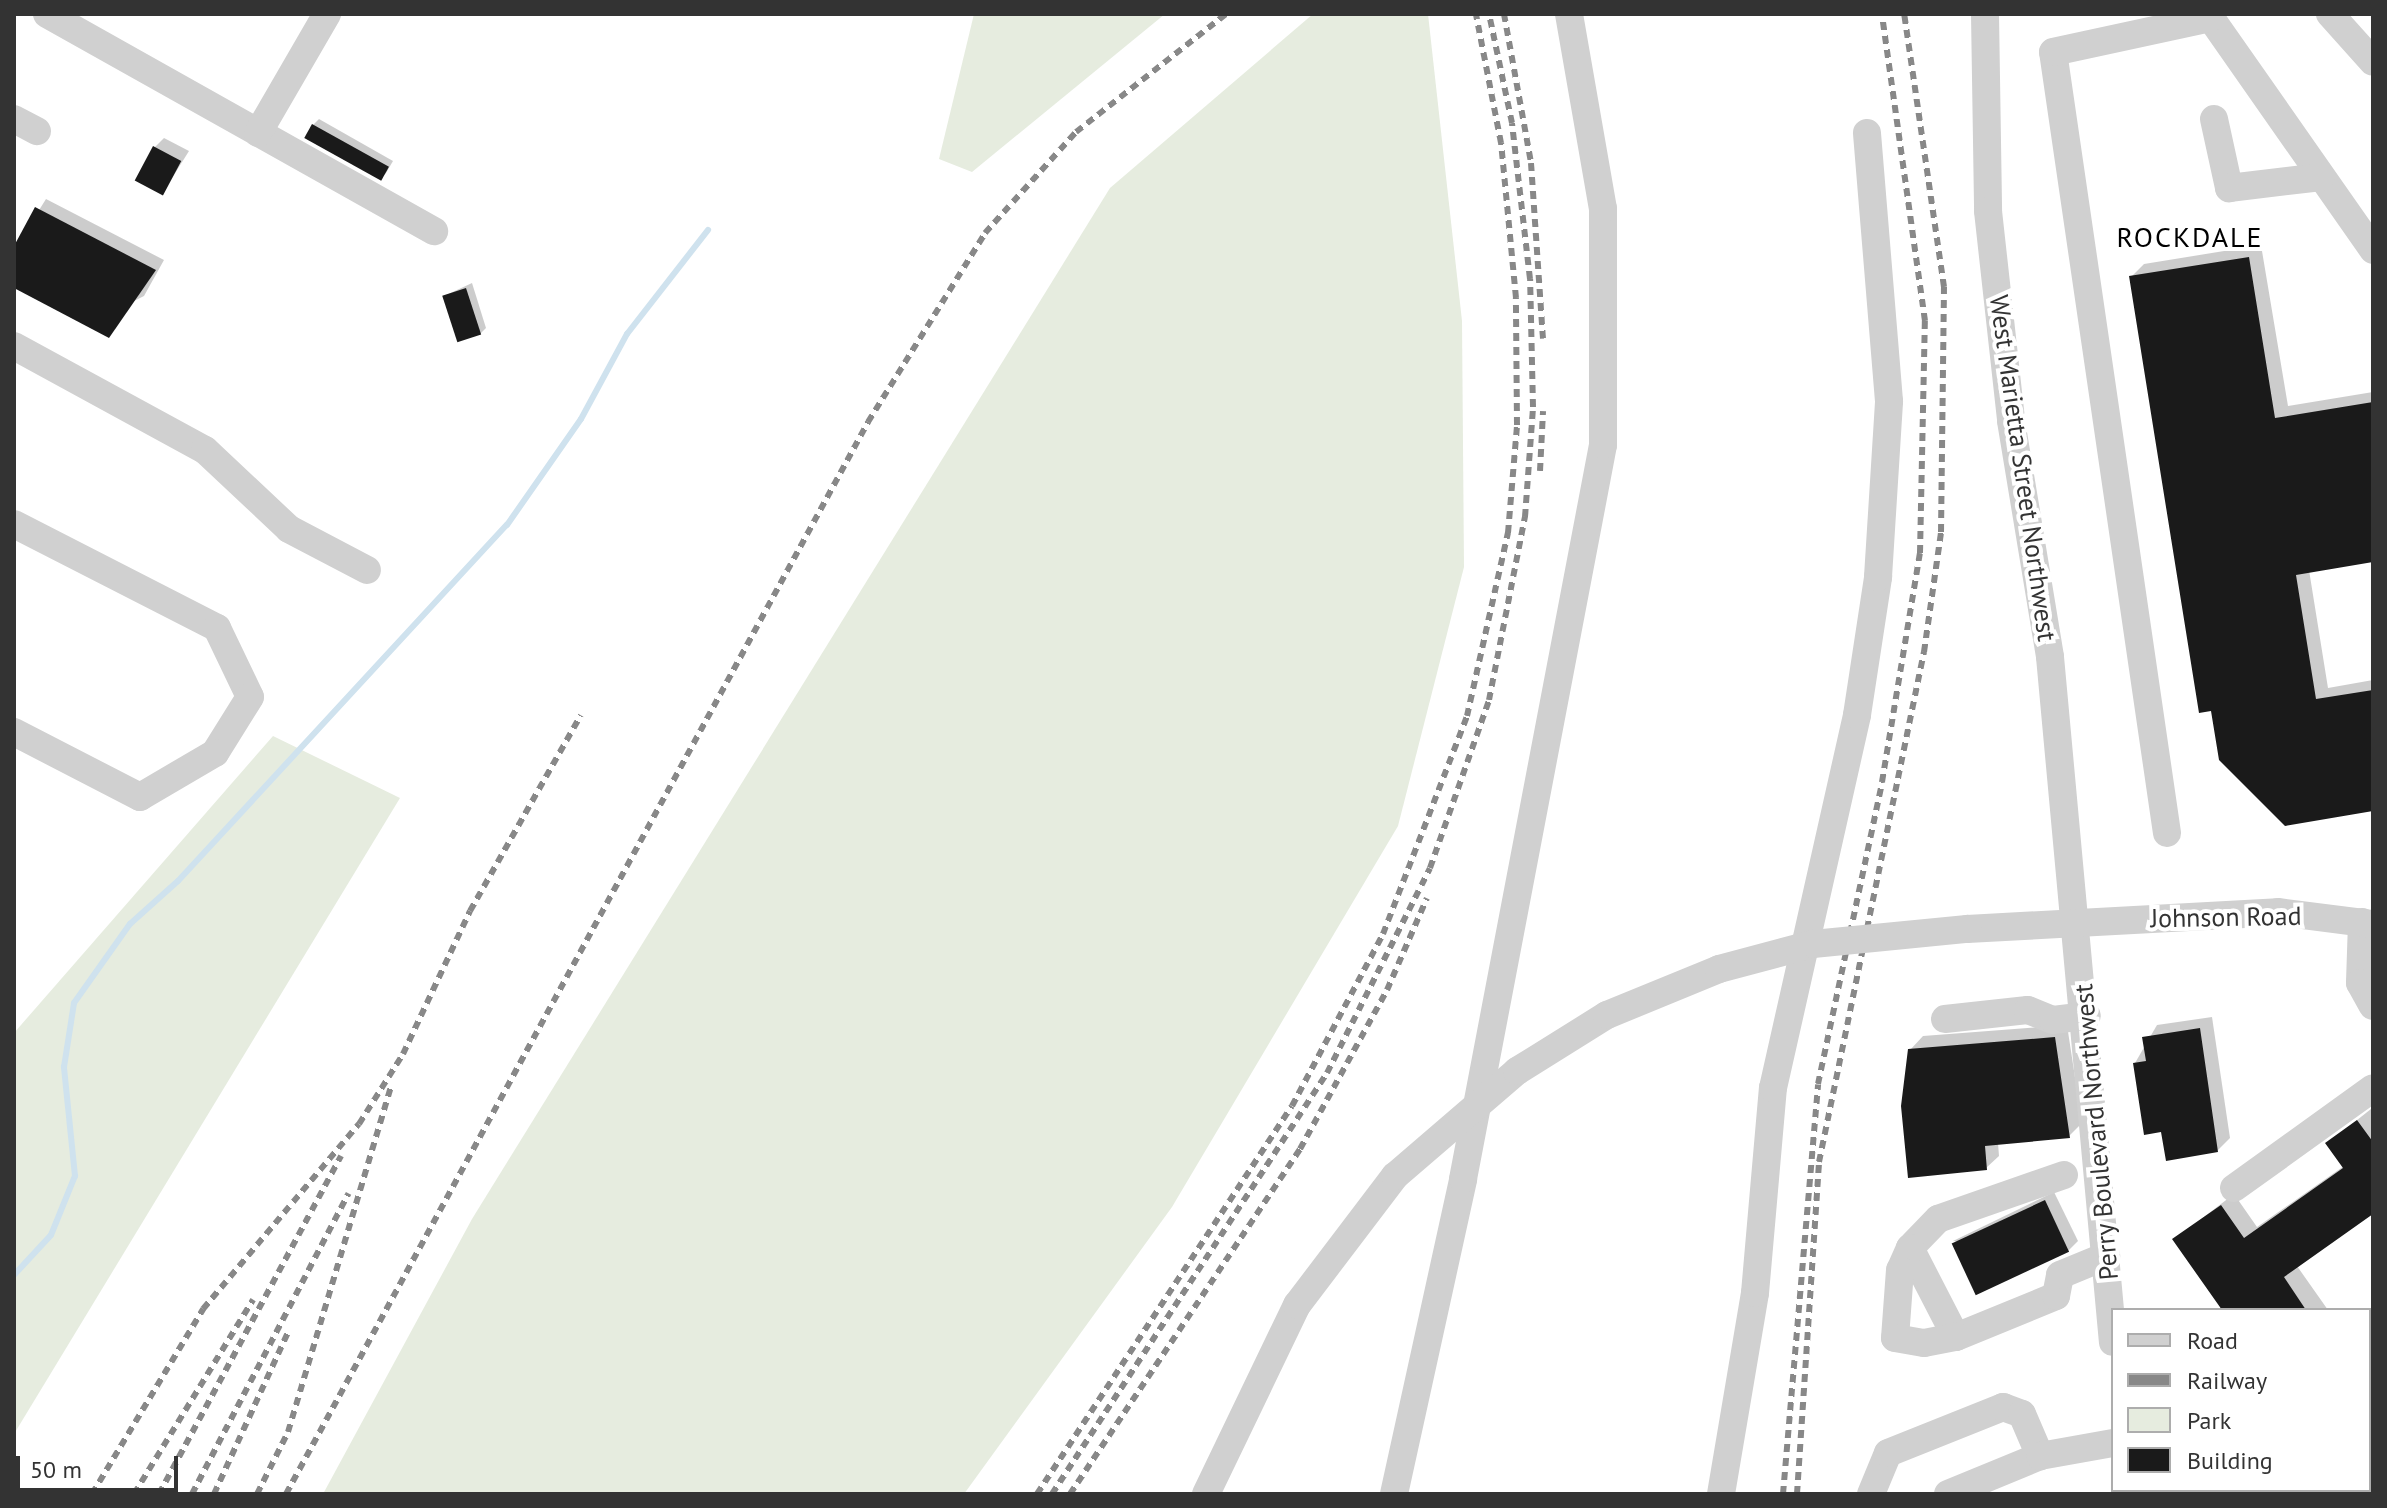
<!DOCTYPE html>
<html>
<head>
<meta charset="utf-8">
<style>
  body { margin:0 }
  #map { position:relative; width:2387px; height:1508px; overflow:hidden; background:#fff; font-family:"PT Sans",sans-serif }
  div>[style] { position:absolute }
  .green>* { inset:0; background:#e6ecdf }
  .shadow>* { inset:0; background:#0003; transform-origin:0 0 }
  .stream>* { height:6px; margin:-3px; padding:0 3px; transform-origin:3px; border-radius:3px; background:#cfe2ee }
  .building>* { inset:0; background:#1a1a1a; transform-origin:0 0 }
  .minor>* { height:28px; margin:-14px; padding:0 14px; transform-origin:14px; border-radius:14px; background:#d0d0d0 }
  .rail>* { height:6px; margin-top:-3px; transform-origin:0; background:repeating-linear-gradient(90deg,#888 0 8px,transparent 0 14px) }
  .minor-bridge>* { height:28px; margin:-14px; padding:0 14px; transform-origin:14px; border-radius:14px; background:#d0d0d0 }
  span { translate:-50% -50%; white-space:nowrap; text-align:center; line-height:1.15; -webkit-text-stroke:8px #fff; paint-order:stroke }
  .street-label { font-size:26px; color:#333 }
  .neighbourhood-label { font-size:28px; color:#000; letter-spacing:2px }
  .frame { position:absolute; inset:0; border:16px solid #333; pointer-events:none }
  .legend { position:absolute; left:2111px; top:1308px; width:260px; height:184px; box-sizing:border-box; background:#fff; border:2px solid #adadad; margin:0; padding:10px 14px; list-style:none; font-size:24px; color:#333 }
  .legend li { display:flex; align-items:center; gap:16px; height:40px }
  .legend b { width:40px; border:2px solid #adadad }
  .scale { position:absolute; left:16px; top:1456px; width:162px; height:36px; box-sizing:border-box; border:4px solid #333; border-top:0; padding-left:10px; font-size:24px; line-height:28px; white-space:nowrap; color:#333; -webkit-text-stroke:6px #fff; paint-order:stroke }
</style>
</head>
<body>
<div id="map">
  <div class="green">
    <i style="clip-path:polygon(974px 14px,1165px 14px,972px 172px,939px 159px)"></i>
    <i style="clip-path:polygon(1313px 14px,1428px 14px,1462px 321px,1464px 567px,1398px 826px,1172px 1207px,964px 1494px,323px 1494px,472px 1219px,1110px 188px)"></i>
    <i style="clip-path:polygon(273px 736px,400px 798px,14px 1434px,14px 1033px)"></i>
  </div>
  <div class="shadow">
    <i style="clip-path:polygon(319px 119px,393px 161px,386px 173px,380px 179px,313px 125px)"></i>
    <i style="clip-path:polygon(164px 138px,189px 151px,162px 194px,155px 147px)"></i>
    <i style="clip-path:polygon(46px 199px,164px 260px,144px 296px,130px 303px,108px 336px,14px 286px,14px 250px)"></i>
    <i style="clip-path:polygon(2261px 245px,2288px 406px,2373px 392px,2373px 560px,2309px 570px,2328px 688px,2373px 680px,2373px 809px,2286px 823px,2131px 277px,2144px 264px)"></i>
    <i style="clip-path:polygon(472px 283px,486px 328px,480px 334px,444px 296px)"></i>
    <i style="clip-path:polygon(2212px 1017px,2230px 1138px,2217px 1151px,2163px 1129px,2135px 1063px,2157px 1025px)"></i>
    <i style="clip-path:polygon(2067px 1025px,2082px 1123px,2069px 1136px,1998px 1143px,1999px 1156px,1986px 1168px,1910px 1050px,1923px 1036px)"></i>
    <i style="clip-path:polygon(2371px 1109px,2373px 1212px,2297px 1266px,2328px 1310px,2237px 1310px,2175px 1239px,2234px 1194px,2257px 1227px,2344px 1166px,2328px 1143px)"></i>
    <i style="clip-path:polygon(2054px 1192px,2078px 1241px,2068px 1251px,1953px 1241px)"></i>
    <i style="left:2251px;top:1490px;width:106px;height:7px"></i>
  </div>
  <div class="stream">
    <i style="left:14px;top:1275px;width:54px;rotate:-47.2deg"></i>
    <i style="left:51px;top:1235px;width:64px;rotate:-67.9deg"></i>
    <i style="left:75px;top:1176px;width:110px;rotate:-95.8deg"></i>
    <i style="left:64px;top:1067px;width:65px;rotate:-81.1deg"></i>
    <i style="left:74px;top:1003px;width:97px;rotate:-54.7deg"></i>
    <i style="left:130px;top:924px;width:64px;rotate:-41.9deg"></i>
    <i style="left:178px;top:881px;width:485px;rotate:-47.3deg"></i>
    <i style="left:507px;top:525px;width:129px;rotate:-55.1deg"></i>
    <i style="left:581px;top:419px;width:97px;rotate:-61.6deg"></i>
    <i style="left:627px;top:334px;width:132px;rotate:-52.1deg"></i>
  </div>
  <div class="building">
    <i style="left:312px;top:124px;width:88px;height:16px;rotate:29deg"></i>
    <i style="left:153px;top:146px;width:32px;height:39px;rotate:28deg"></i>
    <i style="clip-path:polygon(35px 207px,156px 270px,109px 338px,14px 288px,14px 246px)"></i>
    <i style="clip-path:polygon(2249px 257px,2275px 418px,2373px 402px,2373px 562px,2296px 575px,2316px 699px,2373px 690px,2373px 811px,2285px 826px,2219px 760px,2211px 711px,2199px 713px,2129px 276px)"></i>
    <i style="left:466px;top:288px;width:49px;height:25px;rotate:72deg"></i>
    <i style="clip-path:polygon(2200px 1028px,2218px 1152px,2166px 1161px,2161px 1132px,2144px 1135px,2133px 1063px,2146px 1061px,2142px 1037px)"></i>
    <i style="clip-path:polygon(2055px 1037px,2070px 1138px,1985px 1146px,1987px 1170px,1908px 1178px,1901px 1106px,1908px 1049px)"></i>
    <i style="clip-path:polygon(2357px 1120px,2373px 1142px,2373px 1214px,2284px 1277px,2306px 1310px,2222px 1310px,2172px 1239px,2221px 1205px,2244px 1238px,2343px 1168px,2325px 1143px)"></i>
    <i style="left:2045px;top:1200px;width:57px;height:103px;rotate:65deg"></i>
  </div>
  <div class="minor">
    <i style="left:47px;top:14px;width:444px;rotate:29.3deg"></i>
    <i style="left:1985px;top:14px;width:197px;rotate:89.1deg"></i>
    <i style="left:1988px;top:211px;width:211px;rotate:83.7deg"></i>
    <i style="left:2011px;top:421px;width:239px;rotate:80.6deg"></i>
    <i style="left:2050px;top:657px;width:688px;rotate:84.75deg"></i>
    <i style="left:2208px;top:14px;width:288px;rotate:55deg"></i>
    <i style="left:2330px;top:14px;width:64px;rotate:48.1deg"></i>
    <i style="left:14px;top:119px;width:26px;rotate:28deg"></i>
    <i style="left:2214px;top:119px;width:71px;rotate:77.7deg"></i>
    <i style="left:2229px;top:188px;width:93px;rotate:-6.8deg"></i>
    <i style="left:258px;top:133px;width:138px;rotate:-59.9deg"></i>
    <i style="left:14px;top:346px;width:217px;rotate:28.6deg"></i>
    <i style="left:205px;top:450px;width:115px;rotate:43.2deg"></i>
    <i style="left:289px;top:529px;width:88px;rotate:27.7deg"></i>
    <i style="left:14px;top:524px;width:228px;rotate:27.1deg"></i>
    <i style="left:217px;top:628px;width:76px;rotate:64.4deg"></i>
    <i style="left:250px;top:697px;width:66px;rotate:122deg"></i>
    <i style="left:215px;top:753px;width:87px;rotate:149.6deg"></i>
    <i style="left:140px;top:797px;width:142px;rotate:-152.7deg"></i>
    <i style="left:2167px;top:833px;width:789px;rotate:-98.3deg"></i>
    <i style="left:2053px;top:52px;width:161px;rotate:-12.2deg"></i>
    <i style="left:2362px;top:922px;width:61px;rotate:91.9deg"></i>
    <i style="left:2360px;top:983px;width:26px;rotate:61deg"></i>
    <i style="left:1967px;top:929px;width:311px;rotate:-3.1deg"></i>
    <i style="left:2278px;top:912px;width:96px;rotate:7.2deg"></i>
    <i style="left:1945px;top:1019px;width:83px;rotate:-6.2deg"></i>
    <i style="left:2028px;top:1010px;width:27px;rotate:22deg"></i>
    <i style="left:2053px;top:1020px;width:34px;rotate:-7deg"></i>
    <i style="left:2064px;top:1175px;width:133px;rotate:160.8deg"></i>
    <i style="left:1938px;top:1219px;width:40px;rotate:134deg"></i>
    <i style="left:1910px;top:1248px;width:100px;rotate:62.7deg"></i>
    <i style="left:1956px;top:1337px;width:108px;rotate:-22.3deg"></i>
    <i style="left:2056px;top:1296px;width:21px;rotate:-79deg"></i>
    <i style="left:2060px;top:1275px;width:50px;rotate:-22.4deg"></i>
    <i style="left:2234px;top:1188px;width:171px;rotate:-35.7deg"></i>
    <i style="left:1910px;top:1248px;width:24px;rotate:114deg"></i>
    <i style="left:1900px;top:1270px;width:68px;rotate:94.2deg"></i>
    <i style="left:1895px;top:1338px;width:29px;rotate:10deg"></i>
    <i style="left:1924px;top:1343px;width:33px;rotate:-11deg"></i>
    <i style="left:2125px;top:1490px;width:4px;rotate:90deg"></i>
    <i style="left:1206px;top:1494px;width:210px;rotate:-64.3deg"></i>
    <i style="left:1297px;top:1305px;width:162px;rotate:-52.8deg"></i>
    <i style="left:1394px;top:1494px;width:322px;rotate:-77.6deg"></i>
    <i style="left:1463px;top:1179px;width:747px;rotate:-79.2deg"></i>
    <i style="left:1603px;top:445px;width:236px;rotate:-90deg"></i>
    <i style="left:1603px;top:209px;width:198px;rotate:-99.9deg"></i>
    <i style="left:1721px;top:1494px;width:204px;rotate:-80.4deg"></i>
    <i style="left:1755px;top:1293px;width:206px;rotate:-85deg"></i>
    <i style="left:1773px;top:1088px;width:382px;rotate:-77.3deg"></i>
    <i style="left:1857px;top:715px;width:140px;rotate:-81.3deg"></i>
    <i style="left:1878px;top:577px;width:176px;rotate:-86.4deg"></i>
    <i style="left:1889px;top:401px;width:269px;rotate:-94.7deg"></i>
    <i style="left:1871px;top:1494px;width:44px;rotate:-67.5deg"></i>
    <i style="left:1888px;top:1453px;width:124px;rotate:-21.8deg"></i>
    <i style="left:2003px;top:1407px;width:20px;rotate:20deg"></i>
    <i style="left:2022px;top:1414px;width:46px;rotate:66.8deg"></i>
    <i style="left:1948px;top:1494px;width:100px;rotate:-22.4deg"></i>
    <i style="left:2040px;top:1456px;width:74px;rotate:-10.1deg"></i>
  </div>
  <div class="rail">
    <i style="left:1504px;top:14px;width:151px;rotate:79.7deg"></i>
    <i style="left:1531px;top:163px;width:176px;rotate:86.1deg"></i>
    <i style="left:1540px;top:471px;width:60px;rotate:-87.1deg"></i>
    <i style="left:92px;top:1494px;width:216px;rotate:-59deg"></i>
    <i style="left:203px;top:1309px;width:242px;rotate:-49.9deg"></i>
    <i style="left:359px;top:1124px;width:83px;rotate:-57.8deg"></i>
    <i style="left:403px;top:1054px;width:158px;rotate:-64.9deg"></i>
    <i style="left:470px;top:911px;width:225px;rotate:-60.5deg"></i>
    <i style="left:134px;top:1494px;width:228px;rotate:-58.5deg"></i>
    <i style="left:159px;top:1494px;width:384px;rotate:-61.7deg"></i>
    <i style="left:192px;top:1494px;width:339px;rotate:-62.5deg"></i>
    <i style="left:214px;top:1494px;width:180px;rotate:-65.4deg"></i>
    <i style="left:257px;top:1494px;width:69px;rotate:-63.4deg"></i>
    <i style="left:288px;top:1432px;width:363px;rotate:-73.4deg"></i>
    <i style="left:286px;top:1494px;width:1220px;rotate:-61.5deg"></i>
    <i style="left:868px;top:422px;width:222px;rotate:-58.2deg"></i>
    <i style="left:985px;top:233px;width:136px;rotate:-48deg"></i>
    <i style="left:1076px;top:132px;width:191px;rotate:-38.2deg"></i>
    <i style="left:1037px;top:1494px;width:464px;rotate:-56.7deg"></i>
    <i style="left:1292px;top:1106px;width:195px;rotate:-62.1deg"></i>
    <i style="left:1383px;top:934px;width:234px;rotate:-68.9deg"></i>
    <i style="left:1467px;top:716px;width:188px;rotate:-77.4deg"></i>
    <i style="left:1508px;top:533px;width:108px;rotate:-85.2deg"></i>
    <i style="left:1517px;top:425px;width:127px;rotate:-90.5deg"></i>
    <i style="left:1516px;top:298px;width:156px;rotate:-95.5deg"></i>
    <i style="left:1501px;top:143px;width:131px;rotate:-101deg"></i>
    <i style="left:1052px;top:1494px;width:503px;rotate:-56.85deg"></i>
    <i style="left:1327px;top:1073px;width:229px;rotate:-63.3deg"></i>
    <i style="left:1430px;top:868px;width:178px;rotate:-70.6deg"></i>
    <i style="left:1489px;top:700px;width:187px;rotate:-78.9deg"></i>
    <i style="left:1525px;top:517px;width:110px;rotate:-85.8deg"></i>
    <i style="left:1533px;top:407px;width:128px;rotate:-91.3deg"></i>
    <i style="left:1530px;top:279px;width:157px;rotate:-96.6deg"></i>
    <i style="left:1512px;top:123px;width:111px;rotate:-101.9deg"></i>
    <i style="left:1070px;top:1494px;width:415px;rotate:-56.3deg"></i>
    <i style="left:1300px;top:1149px;width:181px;rotate:-61.3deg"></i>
    <i style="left:1387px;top:990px;width:100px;rotate:-66.5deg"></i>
    <i style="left:1783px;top:1494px;width:411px;rotate:-85.1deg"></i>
    <i style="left:1818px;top:1084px;width:309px;rotate:-78deg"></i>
    <i style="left:1882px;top:782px;width:232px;rotate:-80.6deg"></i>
    <i style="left:1920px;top:553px;width:232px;rotate:-88.8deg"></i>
    <i style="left:1925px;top:321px;width:310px;rotate:-98deg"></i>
    <i style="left:1797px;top:1494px;width:333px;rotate:-86.2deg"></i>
    <i style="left:1819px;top:1162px;width:521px;rotate:-78.37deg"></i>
    <i style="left:1924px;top:652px;width:121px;rotate:-81.9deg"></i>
    <i style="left:1941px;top:532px;width:245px;rotate:-89.3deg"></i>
    <i style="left:1944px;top:287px;width:276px;rotate:-98.3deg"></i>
  </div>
  <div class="minor-bridge">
    <i style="left:1395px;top:1176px;width:161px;rotate:-40.7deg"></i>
    <i style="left:1517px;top:1071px;width:106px;rotate:-31.9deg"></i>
    <i style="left:1607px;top:1015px;width:121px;rotate:-22.3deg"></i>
    <i style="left:1719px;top:969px;width:97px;rotate:-14.9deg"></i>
    <i style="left:1813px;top:944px;width:155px;rotate:-5.6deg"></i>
  </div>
  <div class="street-label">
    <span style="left:2023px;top:468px;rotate:82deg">West Marietta Street Northwest</span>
    <span style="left:2226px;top:917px;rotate:-1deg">Johnson Road</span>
    <span style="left:2096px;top:1132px;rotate:-95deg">Perry Boulevard Northwest</span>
  </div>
  <div class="neighbourhood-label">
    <span style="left:2190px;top:237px">ROCKDALE</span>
  </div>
  <div class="frame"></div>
  <ul class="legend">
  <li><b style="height:10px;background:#d0d0d0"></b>Road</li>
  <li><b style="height:10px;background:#888"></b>Railway</li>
  <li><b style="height:22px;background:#e6ecdf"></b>Park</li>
  <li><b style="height:22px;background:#1a1a1a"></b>Building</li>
  </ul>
  <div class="scale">50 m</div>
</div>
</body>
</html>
